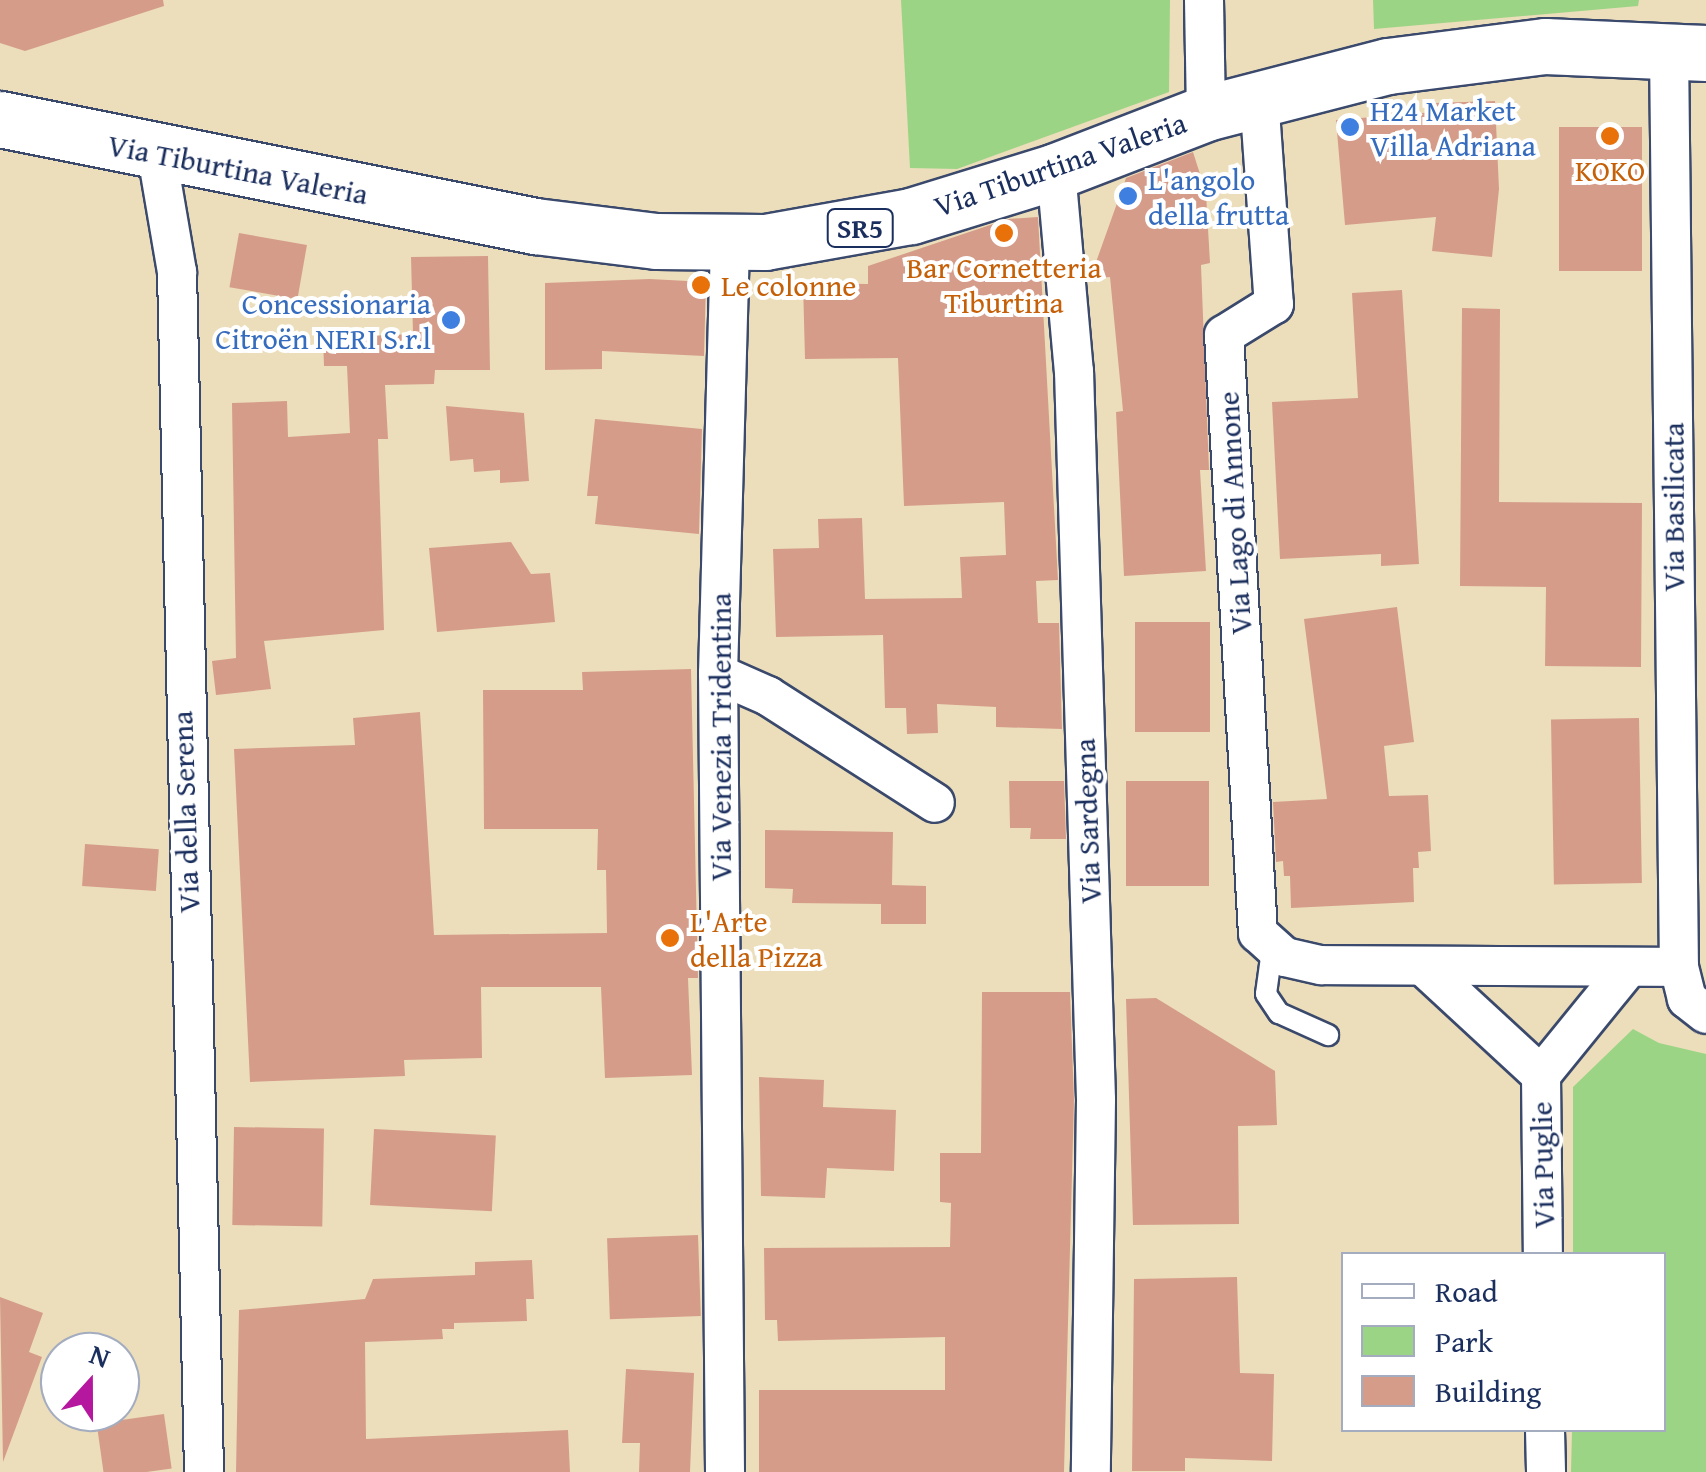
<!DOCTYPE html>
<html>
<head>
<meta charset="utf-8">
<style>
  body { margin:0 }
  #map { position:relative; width:1706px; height:1472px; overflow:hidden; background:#ecdeba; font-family:"Gentium Book Plus",serif }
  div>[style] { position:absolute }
  .green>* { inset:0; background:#9cd486 }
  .building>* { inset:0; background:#d59c8a; transform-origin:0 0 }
  .roads { filter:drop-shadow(2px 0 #3a496c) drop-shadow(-2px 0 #3a496c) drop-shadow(0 2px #3a496c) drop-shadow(0 -2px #3a496c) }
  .lane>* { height:20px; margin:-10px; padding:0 10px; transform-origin:10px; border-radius:10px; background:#fff }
  .street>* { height:38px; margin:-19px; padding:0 19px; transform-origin:19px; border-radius:19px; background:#fff }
  .primary>* { height:55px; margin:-27.5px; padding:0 27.5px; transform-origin:27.5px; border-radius:27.5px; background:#fff }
  .dots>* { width:28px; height:28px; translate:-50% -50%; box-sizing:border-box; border:5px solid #fff; border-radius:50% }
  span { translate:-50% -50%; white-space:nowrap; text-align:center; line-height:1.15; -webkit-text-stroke:8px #fff; paint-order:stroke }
  .shield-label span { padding:2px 8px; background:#fff; border:2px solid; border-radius:8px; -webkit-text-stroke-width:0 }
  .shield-label { font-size:28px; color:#1b2f5e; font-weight:700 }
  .shop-label { font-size:30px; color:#366cbe }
  .left { translate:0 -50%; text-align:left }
  .right { translate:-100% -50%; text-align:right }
  .street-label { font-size:30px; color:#1b2f5e }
  .food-label { font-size:30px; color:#c56008 }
  .legend { position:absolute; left:1341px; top:1252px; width:325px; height:180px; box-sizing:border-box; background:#fff; border:2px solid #a4acbf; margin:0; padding:12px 18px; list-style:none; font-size:30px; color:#1b2f5e }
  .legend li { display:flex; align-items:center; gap:20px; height:50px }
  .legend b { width:50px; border:2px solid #a4acbf }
  .north { position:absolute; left:40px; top:1332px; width:100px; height:100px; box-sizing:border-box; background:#fff; border:2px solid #a4acbf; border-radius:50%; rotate:21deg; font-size:28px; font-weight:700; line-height:40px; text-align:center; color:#1b2f5e }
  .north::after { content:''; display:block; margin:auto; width:35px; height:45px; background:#b5179e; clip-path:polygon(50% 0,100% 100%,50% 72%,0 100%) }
</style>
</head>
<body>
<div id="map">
  <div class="green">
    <i style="clip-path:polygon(901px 0,1170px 0,1169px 92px,957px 169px,910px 168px)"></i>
    <i style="clip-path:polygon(1373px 0,1639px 0,1638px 6px,1374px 29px)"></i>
    <i style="clip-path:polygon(1633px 1029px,1659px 1043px,1706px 1054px,1706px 1472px,1571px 1472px,1572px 1430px,1664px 1430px,1664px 1254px,1573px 1254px,1573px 1087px)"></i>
  </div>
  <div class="building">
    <i style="clip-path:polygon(0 0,163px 0,164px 6px,25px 51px,0 43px)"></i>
    <i style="clip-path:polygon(1495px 101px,1499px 189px,1492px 257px,1432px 251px,1436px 217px,1345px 225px,1336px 120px,1434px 112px,1434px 103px)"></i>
    <i style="left:1642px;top:127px;width:144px;height:83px;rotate:90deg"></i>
    <i style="clip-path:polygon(1193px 152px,1206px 193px,1210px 263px,1201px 265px,1209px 470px,1200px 470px,1206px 571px,1124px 576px,1116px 412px,1123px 411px,1110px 277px,1090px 279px,1126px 178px)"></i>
    <i style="clip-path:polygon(1038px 217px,1058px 580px,1036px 581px,1038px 623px,1059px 623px,1062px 729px,996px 727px,996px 707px,937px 704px,938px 733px,907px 734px,906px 708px,885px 708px,883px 635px,776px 637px,773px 549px,819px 548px,818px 519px,862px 518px,865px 599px,962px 598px,960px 557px,1006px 555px,1004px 502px,904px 506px,898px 358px,805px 359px,803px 283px,868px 284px,868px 266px,1008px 219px)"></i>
    <i style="left:239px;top:233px;width:69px;height:55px;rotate:10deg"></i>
    <i style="clip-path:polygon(488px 256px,490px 370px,435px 370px,434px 384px,385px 385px,388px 439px,378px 439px,384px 630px,264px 641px,271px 689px,216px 695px,212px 661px,236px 658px,232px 403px,287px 401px,288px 437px,350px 433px,347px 366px,324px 366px,323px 338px,413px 334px,411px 257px)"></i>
    <i style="clip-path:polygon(650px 279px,706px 282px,704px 356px,602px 351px,602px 369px,545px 370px,545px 283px)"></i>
    <i style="clip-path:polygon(1402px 290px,1419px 564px,1381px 566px,1381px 554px,1280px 559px,1272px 402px,1358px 398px,1352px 293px)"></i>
    <i style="clip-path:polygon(1462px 308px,1500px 309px,1499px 502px,1642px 503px,1641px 667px,1545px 666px,1546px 587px,1460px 586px)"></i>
    <i style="clip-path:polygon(446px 406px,524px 413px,529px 481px,500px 483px,500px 470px,474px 472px,473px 459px,450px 461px)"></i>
    <i style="clip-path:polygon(595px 419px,702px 429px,699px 534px,595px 524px,598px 496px,587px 496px)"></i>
    <i style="clip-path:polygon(511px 542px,531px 574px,550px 573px,555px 622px,437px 632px,429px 548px)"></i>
    <i style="clip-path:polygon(1397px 607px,1414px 742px,1384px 746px,1389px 796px,1428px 795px,1431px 851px,1418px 852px,1419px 868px,1413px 868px,1414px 902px,1291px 908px,1290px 876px,1284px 876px,1283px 861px,1276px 862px,1273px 802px,1327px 799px,1304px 619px)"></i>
    <i style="left:1135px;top:622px;width:75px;height:110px"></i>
    <i style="clip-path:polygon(691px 669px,698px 978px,688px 978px,692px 1075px,605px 1078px,601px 987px,481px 987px,482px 1058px,404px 1060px,405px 1076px,250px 1082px,234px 749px,355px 745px,353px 718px,420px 712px,434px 935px,607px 933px,606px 870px,597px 870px,598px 829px,484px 829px,483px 690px,583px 690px,582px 672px)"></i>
    <i style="left:1639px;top:718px;width:165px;height:88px;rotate:89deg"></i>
    <i style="clip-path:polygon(1009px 781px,1064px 781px,1066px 839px,1030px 839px,1031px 828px,1010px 828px)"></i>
    <i style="left:1126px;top:781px;width:83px;height:105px"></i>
    <i style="clip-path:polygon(765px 830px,893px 832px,892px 885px,926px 886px,926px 924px,881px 924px,881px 904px,792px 903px,793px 889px,765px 888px)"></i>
    <i style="left:85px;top:844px;width:74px;height:42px;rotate:4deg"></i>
    <i style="clip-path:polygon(982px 992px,1070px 992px,1074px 1100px,1064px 1472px,759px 1472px,759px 1390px,945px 1390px,945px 1337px,778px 1341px,777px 1320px,765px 1320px,764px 1248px,950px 1247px,951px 1203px,940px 1202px,940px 1153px,981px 1153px)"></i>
    <i style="clip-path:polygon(1156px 998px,1275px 1071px,1277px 1125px,1238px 1126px,1239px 1224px,1133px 1225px,1126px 999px)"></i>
    <i style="clip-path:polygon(759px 1077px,824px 1080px,823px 1107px,896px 1110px,894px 1171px,827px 1168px,825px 1198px,761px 1196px)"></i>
    <i style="left:234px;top:1127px;width:90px;height:98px;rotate:1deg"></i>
    <i style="left:374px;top:1129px;width:122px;height:76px;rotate:3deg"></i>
    <i style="left:698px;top:1235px;width:81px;height:91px;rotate:88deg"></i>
    <i style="clip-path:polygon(532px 1260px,534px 1299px,526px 1299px,527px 1321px,454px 1323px,454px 1329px,442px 1329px,443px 1339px,365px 1342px,366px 1439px,568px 1430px,570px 1472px,236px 1472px,239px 1310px,365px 1299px,373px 1279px,475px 1275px,475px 1262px)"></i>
    <i style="clip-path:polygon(1237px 1277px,1240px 1373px,1274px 1374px,1272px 1461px,1185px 1458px,1185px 1471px,1132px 1471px,1134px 1279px)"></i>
    <i style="clip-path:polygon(0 1297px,43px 1313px,29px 1352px,42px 1357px,3px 1462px)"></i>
    <i style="clip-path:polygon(626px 1369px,694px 1373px,690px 1472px,639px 1472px,640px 1443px,622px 1443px)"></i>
    <i style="left:164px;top:1414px;width:55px;height:68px;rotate:82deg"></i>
  </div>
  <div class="roads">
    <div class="lane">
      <i style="left:1272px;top:950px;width:44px;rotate:97.8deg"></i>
      <i style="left:1266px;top:994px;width:23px;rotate:56deg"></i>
      <i style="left:1279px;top:1013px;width:54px;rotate:24.2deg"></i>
    </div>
    <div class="street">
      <i style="left:1204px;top:0;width:113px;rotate:89deg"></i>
      <i style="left:1669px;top:48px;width:919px;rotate:89.38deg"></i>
      <i style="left:1679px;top:967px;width:33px;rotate:76deg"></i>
      <i style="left:1687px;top:999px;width:24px;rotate:38deg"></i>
      <i style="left:1259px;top:97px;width:208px;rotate:85.9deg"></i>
      <i style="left:1274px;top:304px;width:59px;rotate:148.2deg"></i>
      <i style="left:1224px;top:335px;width:599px;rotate:86.75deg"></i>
      <i style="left:1258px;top:933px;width:36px;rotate:42deg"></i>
      <i style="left:1285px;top:957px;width:37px;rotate:13deg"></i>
      <i style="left:1321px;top:965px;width:358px;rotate:0.3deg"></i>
      <i style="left:157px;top:155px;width:119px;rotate:80.3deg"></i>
      <i style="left:177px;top:272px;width:1200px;rotate:88.71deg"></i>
      <i style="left:1056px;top:171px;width:201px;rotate:84.9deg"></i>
      <i style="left:1074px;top:371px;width:729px;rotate:88.27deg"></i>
      <i style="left:1096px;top:1100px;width:372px;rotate:90.8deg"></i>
      <i style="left:718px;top:674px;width:55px;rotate:23.7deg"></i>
      <i style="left:768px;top:696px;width:198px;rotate:32.6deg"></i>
      <i style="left:1424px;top:967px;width:159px;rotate:42.7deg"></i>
      <i style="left:1541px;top:1075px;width:179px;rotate:89.4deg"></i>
      <i style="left:1541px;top:1075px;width:136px;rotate:-50.9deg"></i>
      <i style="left:1545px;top:1430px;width:42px;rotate:88.6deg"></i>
      <i style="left:725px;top:1472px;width:798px;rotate:-90.5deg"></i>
      <i style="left:718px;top:674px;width:431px;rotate:-88.4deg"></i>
    </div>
    <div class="primary">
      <i style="left:0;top:119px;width:546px;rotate:11.31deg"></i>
      <i style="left:535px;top:226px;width:122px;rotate:7.1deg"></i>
      <i style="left:656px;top:241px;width:109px;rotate:0.5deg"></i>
      <i style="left:765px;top:242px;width:148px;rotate:-10.1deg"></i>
      <i style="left:911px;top:216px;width:152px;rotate:-17.2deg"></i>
      <i style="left:1056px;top:171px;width:161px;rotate:-21.1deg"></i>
      <i style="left:1206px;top:113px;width:188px;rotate:-14.5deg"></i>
      <i style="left:1388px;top:66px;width:158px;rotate:-7.3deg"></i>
      <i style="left:1545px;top:46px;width:161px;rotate:2.5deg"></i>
    </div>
  </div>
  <div class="dots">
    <i style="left:1350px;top:127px;background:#3f7fe0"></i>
    <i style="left:1610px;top:136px;background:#e8710a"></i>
    <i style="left:1128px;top:196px;background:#3f7fe0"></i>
    <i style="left:1004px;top:233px;background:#e8710a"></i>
    <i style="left:701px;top:285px;background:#e8710a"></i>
    <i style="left:451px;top:320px;background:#3f7fe0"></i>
    <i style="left:670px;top:938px;background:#e8710a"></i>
  </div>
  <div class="shield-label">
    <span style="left:860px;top:228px">SR5</span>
  </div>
  <div class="shop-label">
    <span class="left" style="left:1370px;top:127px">H24 Market<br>Villa Adriana</span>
    <span class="left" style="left:1148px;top:196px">L'angolo<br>della frutta</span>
    <span class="right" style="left:431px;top:320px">Concessionaria<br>Citroën NERI S.r.l</span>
  </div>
  <div class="street-label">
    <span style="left:1060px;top:164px;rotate:-19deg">Via Tiburtina Valeria</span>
    <span style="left:238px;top:169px;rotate:11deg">Via Tiburtina Valeria</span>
    <span style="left:1673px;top:507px;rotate:-90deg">Via Basilicata</span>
    <span style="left:1234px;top:513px;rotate:-93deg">Via Lago di Annone</span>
    <span style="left:720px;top:737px;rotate:-90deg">Via Venezia Tridentina</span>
    <span style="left:185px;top:812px;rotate:-92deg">Via della Serena</span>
    <span style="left:1087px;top:821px;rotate:-92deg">Via Sardegna</span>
    <span style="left:1542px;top:1165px;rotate:-91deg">Via Puglie</span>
  </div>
  <div class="food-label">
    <span style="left:1610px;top:170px">KOKO</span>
    <span style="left:1004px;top:284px">Bar Cornetteria<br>Tiburtina</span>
    <span class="left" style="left:721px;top:285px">Le colonne</span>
    <span class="left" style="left:690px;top:938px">L'Arte<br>della Pizza</span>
  </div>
  <ul class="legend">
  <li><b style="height:12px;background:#fff"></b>Road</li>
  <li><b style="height:28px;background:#9cd486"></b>Park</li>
  <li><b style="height:28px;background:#d59c8a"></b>Building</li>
  </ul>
  <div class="north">N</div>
</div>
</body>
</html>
